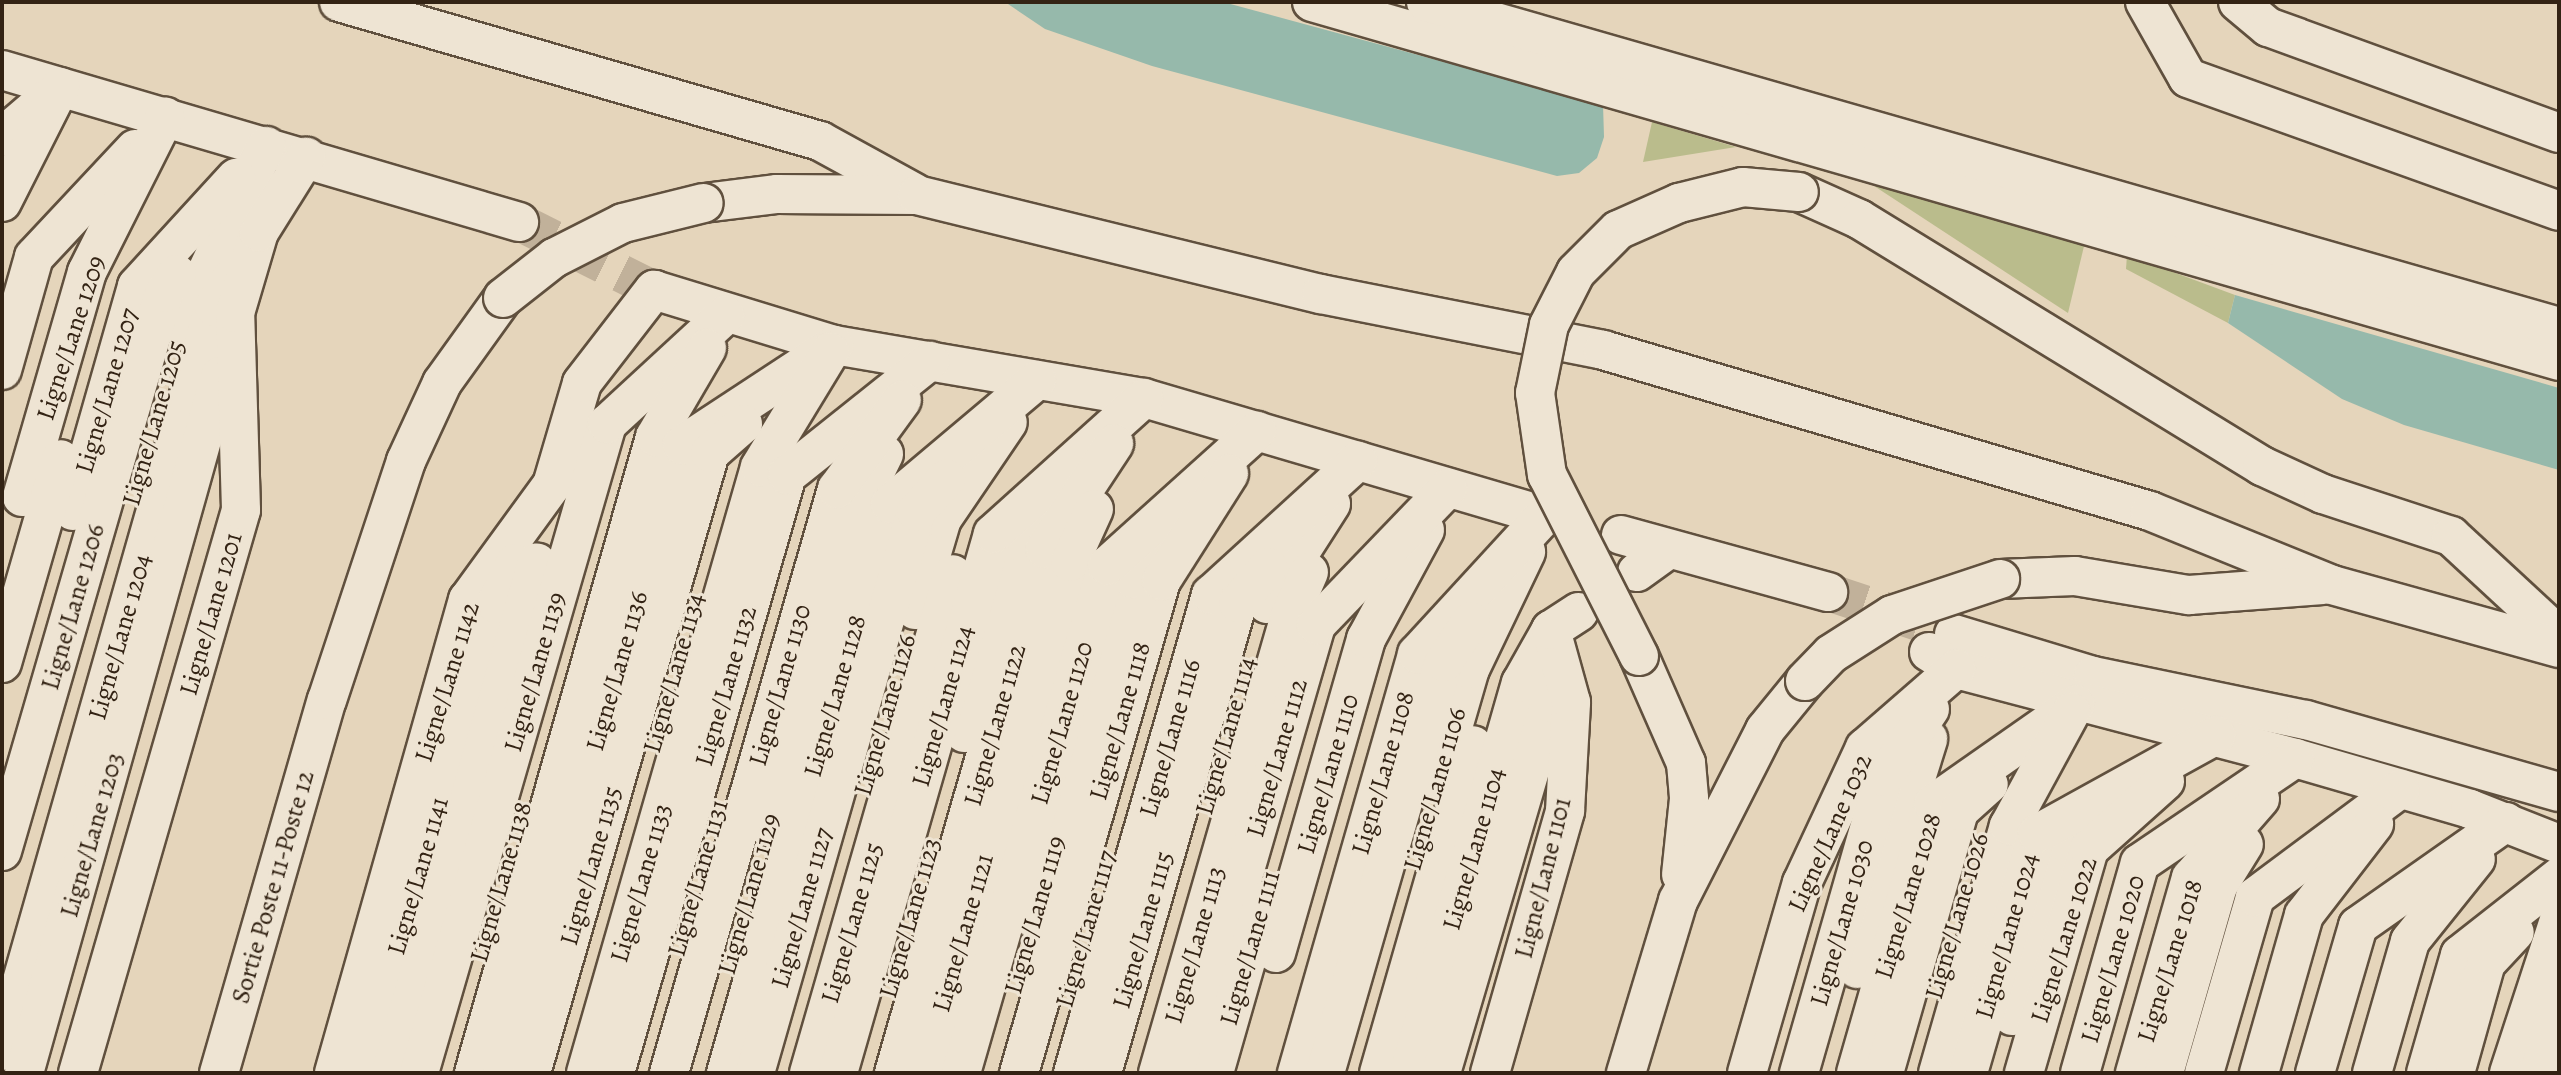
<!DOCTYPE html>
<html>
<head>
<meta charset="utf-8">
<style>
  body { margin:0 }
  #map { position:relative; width:2561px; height:1075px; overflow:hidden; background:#e5d5bb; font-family:Alegreya,serif }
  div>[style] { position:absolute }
  .green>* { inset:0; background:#babc8c }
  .water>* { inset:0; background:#96b9ab }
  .minor-tunnel>* { height:38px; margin-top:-19px; transform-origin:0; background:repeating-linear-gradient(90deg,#c1b19a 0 38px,transparent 0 57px) }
  .roads { filter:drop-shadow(2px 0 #60503e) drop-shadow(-2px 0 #60503e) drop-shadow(0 2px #60503e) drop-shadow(0 -2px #60503e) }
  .minor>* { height:38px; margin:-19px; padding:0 19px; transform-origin:19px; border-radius:19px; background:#eee4d3 }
  .bridges { filter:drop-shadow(2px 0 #60503e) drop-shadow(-2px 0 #60503e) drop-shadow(0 2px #60503e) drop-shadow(0 -2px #60503e) }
  .minor-bridge>* { height:38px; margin:-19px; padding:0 19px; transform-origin:19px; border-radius:19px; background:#eee4d3 }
  span { translate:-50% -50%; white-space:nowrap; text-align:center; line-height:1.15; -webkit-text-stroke:6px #eee4d3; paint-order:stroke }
  .street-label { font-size:26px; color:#332314 }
  .frame { position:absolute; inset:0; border:4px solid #332314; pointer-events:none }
</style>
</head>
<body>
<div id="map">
  <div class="green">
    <i style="clip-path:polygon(1652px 122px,1736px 147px,1643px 162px)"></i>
    <i style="clip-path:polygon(1865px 180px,2085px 242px,2068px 313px)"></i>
    <i style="clip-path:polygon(2127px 255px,2235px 295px,2228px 323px,2126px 269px)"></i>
  </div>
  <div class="water">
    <i style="clip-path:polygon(1005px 2px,1223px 2px,1603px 105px,1604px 137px,1597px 158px,1579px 173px,1557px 176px,1152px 66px,1045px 29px)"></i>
    <i style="clip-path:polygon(2235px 295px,2559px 388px,2559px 470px,2404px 425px,2342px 399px,2228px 323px)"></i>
  </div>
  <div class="minor-tunnel">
    <i style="left:519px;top:222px;width:151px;rotate:26.7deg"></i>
    <i style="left:1828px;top:592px;width:133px;rotate:18.4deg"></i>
  </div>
  <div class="roads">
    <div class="minor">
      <i style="left:339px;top:2px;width:501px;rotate:16.12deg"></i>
      <i style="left:820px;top:141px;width:108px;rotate:28.7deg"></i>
      <i style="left:1312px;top:2px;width:1298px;rotate:16.06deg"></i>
      <i style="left:1426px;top:2px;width:1179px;rotate:16.01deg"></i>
      <i style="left:2145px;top:2px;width:87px;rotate:60.5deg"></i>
      <i style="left:2188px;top:78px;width:394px;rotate:19.7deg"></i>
      <i style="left:2238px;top:2px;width:39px;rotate:40deg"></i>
      <i style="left:2268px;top:27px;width:310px;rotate:20deg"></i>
      <i style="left:2px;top:70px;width:539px;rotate:16.38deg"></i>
      <i style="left:2px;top:137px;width:57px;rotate:-40.7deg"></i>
      <i style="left:1799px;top:192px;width:66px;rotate:24.2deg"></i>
      <i style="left:1859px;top:219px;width:473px;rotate:31.5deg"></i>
      <i style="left:2262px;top:466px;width:67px;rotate:24.7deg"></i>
      <i style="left:2323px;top:494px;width:135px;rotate:18.2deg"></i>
      <i style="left:2451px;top:536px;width:147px;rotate:42.8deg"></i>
      <i style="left:2px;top:202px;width:129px;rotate:-63.2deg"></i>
      <i style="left:704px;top:203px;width:74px;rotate:-7deg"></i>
      <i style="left:777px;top:194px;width:140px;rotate:0.4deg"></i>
      <i style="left:917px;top:195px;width:416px;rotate:13.8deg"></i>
      <i style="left:1321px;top:294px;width:288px;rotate:11.2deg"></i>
      <i style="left:1603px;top:350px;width:570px;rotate:16.4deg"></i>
      <i style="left:2150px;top:511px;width:196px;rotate:22.1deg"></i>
      <i style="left:2332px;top:585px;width:236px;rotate:15.5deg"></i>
      <i style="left:182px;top:324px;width:197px;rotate:-64.7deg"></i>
      <i style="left:2px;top:370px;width:117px;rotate:-74.2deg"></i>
      <i style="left:34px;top:257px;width:148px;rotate:-46.9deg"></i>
      <i style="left:22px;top:497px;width:234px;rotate:-73.9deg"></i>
      <i style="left:87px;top:272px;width:174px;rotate:-63.3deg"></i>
      <i style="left:73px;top:511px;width:234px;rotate:-74.1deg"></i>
      <i style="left:137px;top:286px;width:147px;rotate:-47.5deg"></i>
      <i style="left:1621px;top:535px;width:215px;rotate:15.4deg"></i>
      <i style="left:1637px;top:572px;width:39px;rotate:-36deg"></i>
      <i style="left:2000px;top:579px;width:75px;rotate:-2.3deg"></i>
      <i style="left:2075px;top:576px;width:116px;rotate:9.5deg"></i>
      <i style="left:2189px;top:595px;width:134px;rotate:-4.3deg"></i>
      <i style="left:1267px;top:604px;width:119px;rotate:-57.4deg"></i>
      <i style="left:915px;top:610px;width:95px;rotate:-73.5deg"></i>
      <i style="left:942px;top:519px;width:117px;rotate:-55.8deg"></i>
      <i style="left:1954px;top:634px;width:145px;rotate:16.8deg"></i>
      <i style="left:2093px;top:676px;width:217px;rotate:11.7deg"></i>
      <i style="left:2306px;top:720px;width:263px;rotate:15.9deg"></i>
      <i style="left:1929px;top:652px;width:32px;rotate:32deg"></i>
      <i style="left:1956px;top:669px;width:350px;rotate:14.7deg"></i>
      <i style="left:2295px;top:758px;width:182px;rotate:16.2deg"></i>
      <i style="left:2470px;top:809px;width:96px;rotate:21.5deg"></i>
      <i style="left:1639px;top:656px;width:117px;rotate:66.3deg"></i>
      <i style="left:1686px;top:763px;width:36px;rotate:85deg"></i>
      <i style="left:1689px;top:799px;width:76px;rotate:96deg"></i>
      <i style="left:2px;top:663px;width:212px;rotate:-73.9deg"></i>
      <i style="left:964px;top:733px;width:200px;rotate:-74deg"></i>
      <i style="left:1019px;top:541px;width:44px;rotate:-48.7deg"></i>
      <i style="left:1438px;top:779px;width:115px;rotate:-73.8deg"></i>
      <i style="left:1470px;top:669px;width:130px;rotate:-64.4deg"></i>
      <i style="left:768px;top:827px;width:343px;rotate:-73.9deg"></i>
      <i style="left:863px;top:497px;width:48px;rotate:-64deg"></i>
      <i style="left:2px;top:851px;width:581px;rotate:-73.81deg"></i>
      <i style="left:164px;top:293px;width:23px;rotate:-56deg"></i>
      <i style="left:1034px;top:919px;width:354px;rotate:-73.9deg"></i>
      <i style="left:1132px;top:579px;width:51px;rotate:-49.8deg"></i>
      <i style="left:1276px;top:953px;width:327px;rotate:-74deg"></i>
      <i style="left:1366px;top:639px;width:124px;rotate:-61.6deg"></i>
      <i style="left:1857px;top:969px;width:241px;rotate:-72.8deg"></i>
      <i style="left:2012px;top:1016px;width:182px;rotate:-73.8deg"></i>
      <i style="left:2063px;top:841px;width:41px;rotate:-34.1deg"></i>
      <i style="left:2px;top:1051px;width:774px;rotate:-74.1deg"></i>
      <i style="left:214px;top:307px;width:33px;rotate:-59deg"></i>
      <i style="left:24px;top:1073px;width:724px;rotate:-74.29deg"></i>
      <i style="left:78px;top:1073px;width:586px;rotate:-73.85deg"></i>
      <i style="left:241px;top:510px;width:197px;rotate:-91.7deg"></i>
      <i style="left:235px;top:313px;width:84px;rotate:-73.5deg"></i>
      <i style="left:259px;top:232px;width:89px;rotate:-57.9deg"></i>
      <i style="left:219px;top:1073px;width:388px;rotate:-73.9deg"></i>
      <i style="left:327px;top:700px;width:252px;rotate:-71.7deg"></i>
      <i style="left:406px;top:461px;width:86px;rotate:-65.2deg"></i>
      <i style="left:442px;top:383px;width:105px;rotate:-54.3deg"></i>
      <i style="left:334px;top:1073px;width:492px;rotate:-74.2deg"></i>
      <i style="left:468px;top:600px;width:142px;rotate:-53.9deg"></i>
      <i style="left:552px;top:485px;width:106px;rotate:-73.6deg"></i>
      <i style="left:582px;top:383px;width:118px;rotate:-52.3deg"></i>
      <i style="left:654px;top:290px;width:188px;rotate:17deg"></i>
      <i style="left:834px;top:345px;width:314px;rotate:9.7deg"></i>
      <i style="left:1144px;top:398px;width:417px;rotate:16.4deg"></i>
      <i style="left:362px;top:1073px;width:488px;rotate:-74.1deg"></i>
      <i style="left:496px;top:604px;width:45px;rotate:-65.1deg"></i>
      <i style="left:391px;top:1073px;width:531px;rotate:-74.05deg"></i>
      <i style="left:419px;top:1073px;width:676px;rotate:-73.84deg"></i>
      <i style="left:607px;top:424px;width:161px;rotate:-42.7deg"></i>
      <i style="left:474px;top:1073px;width:661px;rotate:-74.11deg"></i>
      <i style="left:655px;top:437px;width:103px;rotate:-59.7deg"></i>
      <i style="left:502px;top:1073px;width:653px;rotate:-74.01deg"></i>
      <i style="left:682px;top:445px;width:182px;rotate:-33.3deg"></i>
      <i style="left:531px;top:1073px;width:645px;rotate:-73.9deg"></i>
      <i style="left:710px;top:453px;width:44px;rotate:-41.3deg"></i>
      <i style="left:586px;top:1073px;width:630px;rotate:-73.98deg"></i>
      <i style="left:760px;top:467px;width:135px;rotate:-58.7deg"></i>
      <i style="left:615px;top:1073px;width:622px;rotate:-73.95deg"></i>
      <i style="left:787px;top:475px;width:183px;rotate:-38.6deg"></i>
      <i style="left:669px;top:1073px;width:608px;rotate:-73.95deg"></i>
      <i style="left:837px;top:489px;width:110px;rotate:-53.9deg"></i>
      <i style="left:726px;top:1073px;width:592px;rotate:-73.92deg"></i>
      <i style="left:890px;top:504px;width:192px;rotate:-40.1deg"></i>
      <i style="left:755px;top:1073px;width:584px;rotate:-73.99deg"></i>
      <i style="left:916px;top:512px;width:45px;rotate:-47.7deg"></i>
      <i style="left:809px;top:1073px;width:519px;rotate:-73.9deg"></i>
      <i style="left:838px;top:1073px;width:561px;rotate:-73.96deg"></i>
      <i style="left:993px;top:534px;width:203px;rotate:-42deg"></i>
      <i style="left:894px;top:1073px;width:545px;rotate:-73.92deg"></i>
      <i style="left:1045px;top:549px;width:126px;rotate:-56.7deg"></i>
      <i style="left:923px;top:1073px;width:532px;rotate:-73.95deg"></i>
      <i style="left:1070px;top:562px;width:58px;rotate:-65.6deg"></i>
      <i style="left:961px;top:1073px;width:528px;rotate:-73.94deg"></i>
      <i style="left:1107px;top:566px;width:202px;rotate:-42deg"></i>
      <i style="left:1019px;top:1073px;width:512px;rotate:-73.9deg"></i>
      <i style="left:1161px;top:581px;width:127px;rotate:-57.6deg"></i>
      <i style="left:1073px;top:1073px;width:498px;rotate:-73.9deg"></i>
      <i style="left:1211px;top:595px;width:199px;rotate:-42.4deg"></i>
      <i style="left:1102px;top:1073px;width:489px;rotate:-73.9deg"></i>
      <i style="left:1238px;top:603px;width:47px;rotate:-50.2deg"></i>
      <i style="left:1158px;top:1073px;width:473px;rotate:-73.9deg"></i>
      <i style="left:1289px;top:618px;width:50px;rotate:-66.5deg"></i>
      <i style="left:1186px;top:1073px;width:466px;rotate:-73.8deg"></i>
      <i style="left:1316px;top:625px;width:190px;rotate:-46.1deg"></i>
      <i style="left:1214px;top:1073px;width:178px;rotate:-74deg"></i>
      <i style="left:1297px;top:1073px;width:436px;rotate:-74deg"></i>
      <i style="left:1417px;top:654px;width:188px;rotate:-47.4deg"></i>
      <i style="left:1325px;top:1073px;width:428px;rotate:-73.9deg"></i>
      <i style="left:1444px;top:662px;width:49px;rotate:-56.6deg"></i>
      <i style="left:1379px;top:1073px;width:341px;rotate:-74deg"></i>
      <i style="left:1409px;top:1073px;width:406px;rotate:-74deg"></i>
      <i style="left:1521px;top:683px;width:61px;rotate:-60.5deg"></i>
      <i style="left:1441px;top:1073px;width:386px;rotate:-73.6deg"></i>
      <i style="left:1550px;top:703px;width:25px;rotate:-90deg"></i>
      <i style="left:1490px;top:1073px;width:273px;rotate:-74deg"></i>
      <i style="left:1565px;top:811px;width:109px;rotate:-86.8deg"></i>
      <i style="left:1571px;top:702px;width:75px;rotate:-105.5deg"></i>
      <i style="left:1551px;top:630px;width:33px;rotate:-33deg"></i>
      <i style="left:1626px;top:1073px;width:180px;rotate:-73.2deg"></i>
      <i style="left:1678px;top:901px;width:192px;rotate:-63deg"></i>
      <i style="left:1765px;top:730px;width:63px;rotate:-50.8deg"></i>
      <i style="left:1747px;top:1073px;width:198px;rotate:-73.9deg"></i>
      <i style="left:1802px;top:883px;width:149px;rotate:-65deg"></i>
      <i style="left:1865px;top:748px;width:121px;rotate:-41deg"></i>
      <i style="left:1799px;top:1073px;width:308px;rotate:-74deg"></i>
      <i style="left:1884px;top:777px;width:82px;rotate:-55.9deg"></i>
      <i style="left:1856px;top:1073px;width:280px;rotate:-74deg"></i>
      <i style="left:1933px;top:804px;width:174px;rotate:-35deg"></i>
      <i style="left:1884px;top:1073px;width:273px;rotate:-74deg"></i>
      <i style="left:1959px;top:811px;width:40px;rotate:-42deg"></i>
      <i style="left:1938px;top:1073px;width:257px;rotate:-74deg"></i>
      <i style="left:2009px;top:826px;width:130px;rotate:-61.5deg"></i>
      <i style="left:1968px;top:1073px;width:249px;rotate:-73.9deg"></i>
      <i style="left:2037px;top:834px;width:205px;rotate:-28.9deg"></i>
      <i style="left:2024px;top:1073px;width:233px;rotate:-73.8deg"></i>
      <i style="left:2089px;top:849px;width:102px;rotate:-41.8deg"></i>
      <i style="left:2080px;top:1073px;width:218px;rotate:-74.1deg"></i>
      <i style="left:2140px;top:863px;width:187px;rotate:-34.1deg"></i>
      <i style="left:2135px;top:1073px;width:203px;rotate:-74deg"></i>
      <i style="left:2191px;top:878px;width:105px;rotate:-48.9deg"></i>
      <i style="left:2164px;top:1073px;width:195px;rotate:-73.9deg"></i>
      <i style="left:2218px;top:886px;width:49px;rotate:-58.2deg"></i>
      <i style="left:2204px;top:1073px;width:183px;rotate:-73.8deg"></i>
      <i style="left:2255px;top:897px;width:181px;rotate:-36.7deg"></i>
      <i style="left:2259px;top:1073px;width:164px;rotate:-74.1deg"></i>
      <i style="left:2304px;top:915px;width:115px;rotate:-52.4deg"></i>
      <i style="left:2315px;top:1073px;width:153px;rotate:-73.7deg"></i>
      <i style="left:2358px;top:926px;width:181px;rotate:-35.1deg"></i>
      <i style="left:2372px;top:1073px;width:137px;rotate:-73.9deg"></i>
      <i style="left:2410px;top:941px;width:105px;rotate:-51.2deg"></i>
      <i style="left:2426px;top:1073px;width:123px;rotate:-73.9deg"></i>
      <i style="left:2460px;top:955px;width:126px;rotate:-38.2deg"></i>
      <i style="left:2455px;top:1073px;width:114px;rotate:-74.3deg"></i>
      <i style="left:2486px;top:963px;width:42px;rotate:-46.9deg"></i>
      <i style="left:2509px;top:1073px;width:161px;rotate:-71.9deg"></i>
      <i style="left:2539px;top:1073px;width:73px;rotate:-74.1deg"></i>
    </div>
  </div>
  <div class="bridges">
    <div class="minor-bridge">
      <i style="left:503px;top:298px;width:65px;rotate:-38.1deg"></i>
      <i style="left:554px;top:258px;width:77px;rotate:-26.9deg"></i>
      <i style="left:623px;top:223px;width:83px;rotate:-13.9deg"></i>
      <i style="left:1639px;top:656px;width:203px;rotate:-116.9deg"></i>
      <i style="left:1547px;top:475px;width:83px;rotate:-98.3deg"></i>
      <i style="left:1535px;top:393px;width:69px;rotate:-78.4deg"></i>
      <i style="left:1549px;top:325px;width:59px;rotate:-63deg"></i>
      <i style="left:1576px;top:272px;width:59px;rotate:-45deg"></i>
      <i style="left:1618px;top:230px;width:67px;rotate:-23.9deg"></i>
      <i style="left:1679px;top:203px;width:66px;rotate:-14deg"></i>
      <i style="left:1743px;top:187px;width:56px;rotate:5.1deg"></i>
      <i style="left:1805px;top:681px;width:37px;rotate:-46deg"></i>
      <i style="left:1831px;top:654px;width:72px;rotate:-32.6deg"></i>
      <i style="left:1892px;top:615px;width:114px;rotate:-18.4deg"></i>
    </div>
  </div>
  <div class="street-label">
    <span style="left:71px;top:338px;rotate:-72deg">Ligne/Lane 1209</span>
    <span style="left:107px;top:391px;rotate:-74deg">Ligne/Lane 1207</span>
    <span style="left:154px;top:423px;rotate:-74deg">Ligne/Lane 1205</span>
    <span style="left:73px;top:607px;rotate:-74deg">Ligne/Lane 1206</span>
    <span style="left:211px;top:614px;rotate:-74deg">Ligne/Lane 1201</span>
    <span style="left:120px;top:637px;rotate:-74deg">Ligne/Lane 1204</span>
    <span style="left:617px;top:671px;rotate:-74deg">Ligne/Lane 1136</span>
    <span style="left:535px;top:672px;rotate:-74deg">Ligne/Lane 1139</span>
    <span style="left:674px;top:673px;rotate:-74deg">Ligne/Lane 1134</span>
    <span style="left:447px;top:682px;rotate:-73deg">Ligne/Lane 1142</span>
    <span style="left:780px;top:685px;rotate:-74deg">Ligne/Lane 1130</span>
    <span style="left:726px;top:686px;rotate:-74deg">Ligne/Lane 1132</span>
    <span style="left:835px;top:696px;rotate:-74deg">Ligne/Lane 1128</span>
    <span style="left:943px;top:706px;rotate:-74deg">Ligne/Lane 1124</span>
    <span style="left:885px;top:715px;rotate:-74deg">Ligne/Lane 1126</span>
    <span style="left:1120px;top:721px;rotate:-74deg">Ligne/Lane 1118</span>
    <span style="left:1062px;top:723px;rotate:-74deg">Ligne/Lane 1120</span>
    <span style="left:995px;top:725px;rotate:-74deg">Ligne/Lane 1122</span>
    <span style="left:1226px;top:736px;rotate:-74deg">Ligne/Lane 1114</span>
    <span style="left:1170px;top:738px;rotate:-74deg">Ligne/Lane 1116</span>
    <span style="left:1277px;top:758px;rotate:-74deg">Ligne/Lane 1112</span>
    <span style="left:1383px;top:773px;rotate:-74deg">Ligne/Lane 1108</span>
    <span style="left:1328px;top:774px;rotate:-74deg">Ligne/Lane 1110</span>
    <span style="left:1435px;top:789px;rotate:-74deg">Ligne/Lane 1106</span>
    <span style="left:1830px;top:833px;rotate:-66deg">Ligne/Lane 1032</span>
    <span style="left:92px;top:835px;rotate:-74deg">Ligne/Lane 1203</span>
    <span style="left:1474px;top:849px;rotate:-74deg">Ligne/Lane 1104</span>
    <span style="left:591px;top:866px;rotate:-74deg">Ligne/Lane 1135</span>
    <span style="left:418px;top:876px;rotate:-74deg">Ligne/Lane 1141</span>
    <span style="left:698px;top:878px;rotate:-74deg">Ligne/Lane 1131</span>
    <span style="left:1543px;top:878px;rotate:-76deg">Ligne/Lane 1101</span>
    <span style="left:501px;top:882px;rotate:-74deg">Ligne/Lane 1138</span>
    <span style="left:641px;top:883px;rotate:-74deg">Ligne/Lane 1133</span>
    <span style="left:273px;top:887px;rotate:-74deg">Sortie Poste 11-Poste 12</span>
    <span style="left:749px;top:894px;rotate:-74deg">Ligne/Lane 1129</span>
    <span style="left:1908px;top:896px;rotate:-73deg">Ligne/Lane 1028</span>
    <span style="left:802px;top:908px;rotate:-74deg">Ligne/Lane 1127</span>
    <span style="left:1035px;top:915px;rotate:-74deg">Ligne/Lane 1119</span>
    <span style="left:1957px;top:916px;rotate:-74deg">Ligne/Lane 1026</span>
    <span style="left:910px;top:918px;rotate:-74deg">Ligne/Lane 1123</span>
    <span style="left:852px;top:923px;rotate:-74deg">Ligne/Lane 1125</span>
    <span style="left:1842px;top:923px;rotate:-74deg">Ligne/Lane 1030</span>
    <span style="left:1086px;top:929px;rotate:-74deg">Ligne/Lane 1117</span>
    <span style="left:1143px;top:930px;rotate:-74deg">Ligne/Lane 1115</span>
    <span style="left:963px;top:933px;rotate:-74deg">Ligne/Lane 1121</span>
    <span style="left:2007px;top:936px;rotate:-74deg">Ligne/Lane 1024</span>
    <span style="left:2064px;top:940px;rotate:-73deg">Ligne/Lane 1022</span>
    <span style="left:1195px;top:945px;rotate:-74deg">Ligne/Lane 1113</span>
    <span style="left:1250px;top:948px;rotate:-74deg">Ligne/Lane 1111</span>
    <span style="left:2113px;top:959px;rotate:-74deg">Ligne/Lane 1020</span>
    <span style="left:2170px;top:961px;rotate:-73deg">Ligne/Lane 1018</span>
  </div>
  <div class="frame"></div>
</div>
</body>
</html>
